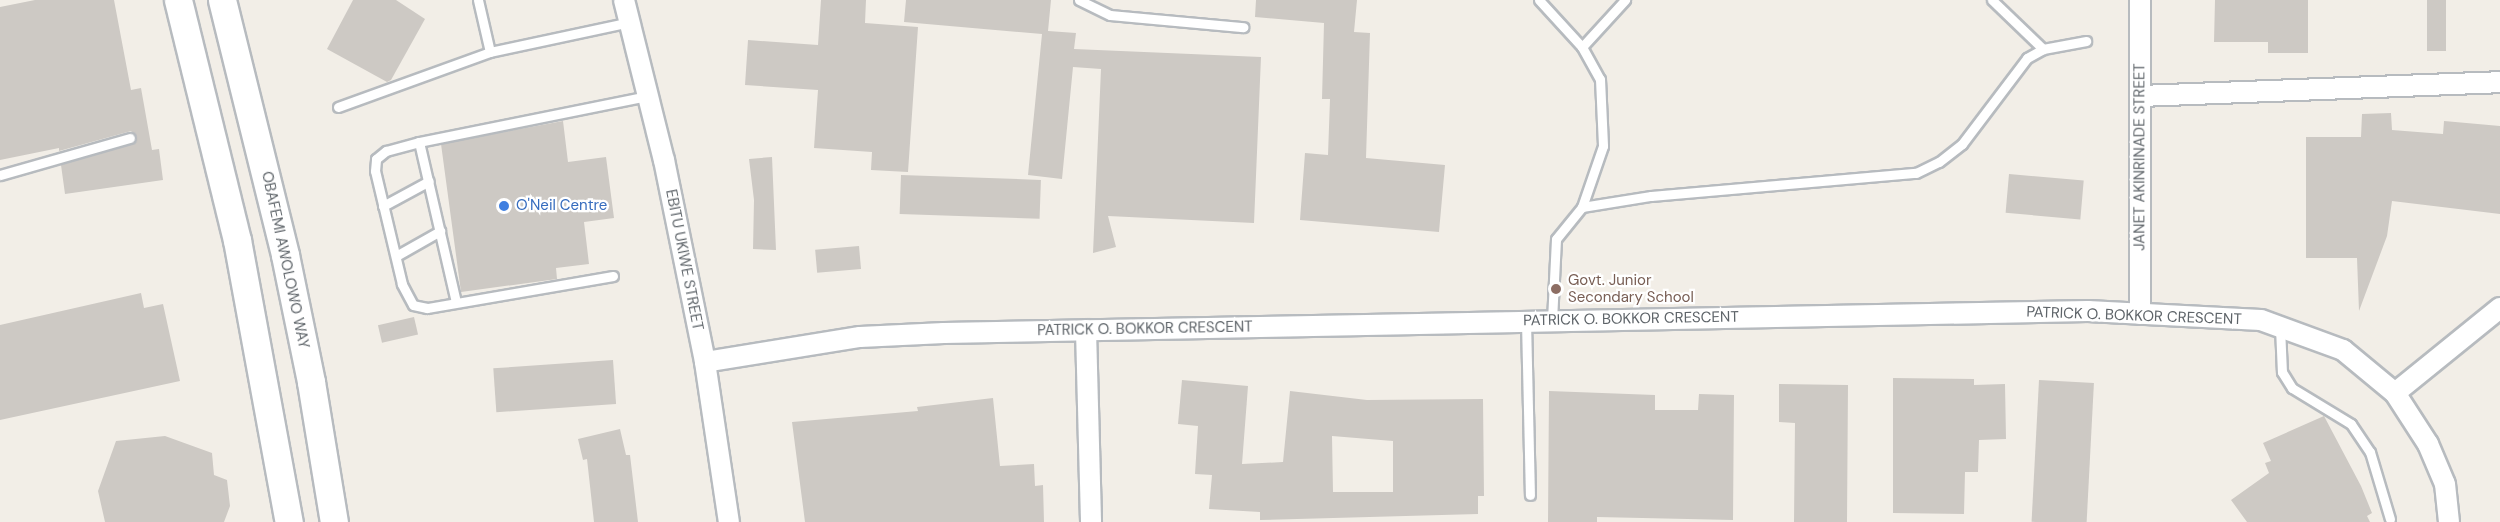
<!DOCTYPE html>
<html>
<head>
<meta charset="utf-8">
<style>
  body { margin:0 }
  #map { position:relative; width:2500px; height:522px; overflow:hidden; background:#f2eee7; font-family:"DM Sans",sans-serif }
  div>[style] { position:absolute }
  .building>* { inset:0; background:#cdc9c4; transform-origin:0 0 }
  .roads { filter:drop-shadow(2px 0 #b7bbbf) drop-shadow(-2px 0 #b7bbbf) drop-shadow(0 2px #b7bbbf) drop-shadow(0 -2px #b7bbbf) }
  .lane>* { height:9px; margin:-4.5px; padding:0 4.5px; transform-origin:4.5px; border-radius:4.5px; background:#fff }
  .street>* { height:20px; margin:-10px; padding:0 10px; transform-origin:10px; border-radius:10px; background:#fff }
  .secondary>* { height:27px; margin:-13.5px; padding:0 13.5px; transform-origin:13.5px; border-radius:13.5px; background:#fff }
  .dots>* { width:16px; height:16px; translate:-50% -50%; box-sizing:border-box; border:3px solid #fff; border-radius:50% }
  span { translate:-50% -50%; white-space:nowrap; text-align:center; line-height:1.15; -webkit-text-stroke:4.5px #fff; paint-order:stroke }
  .street-label { font-size:15px; color:#5e6469 }
  .shop-label { font-size:15px; color:#366cbe }
  .left { translate:0 -50%; text-align:left }
  .education-label { font-size:15px; color:#785e54 }
</style>
</head>
<body>
<div id="map">
  <div class="building">
    <i style="clip-path:polygon(35px 0,114px 0,131px 90px,141px 88px,152px 150px,159px 149px,163px 180px,65px 194px,61px 165px,132px 144px,137px 137px,131px 131px,59px 151px,59px 148px,0 160px,0 7px)"></i>
    <i style="clip-path:polygon(353px 0,396px 0,425px 19px,391px 80px,387px 82px,327px 49px)"></i>
    <i style="clip-path:polygon(821px 0,866px 0,865px 23px,918px 27px,908px 172px,871px 170px,872px 152px,814px 148px,818px 90px,745px 85px,748px 40px,818px 45px)"></i>
    <i style="clip-path:polygon(906px 0,1051px 0,1048px 31px,1076px 33px,1074px 49px,1261px 57px,1254px 223px,1108px 216px,1116px 247px,1093px 253px,1101px 69px,1073px 67px,1062px 179px,1028px 175px,1042px 34px,904px 22px)"></i>
    <i style="clip-path:polygon(1256px 0,1357px 0,1354px 32px,1370px 33px,1366px 158px,1445px 165px,1439px 232px,1300px 220px,1305px 153px,1328px 155px,1330px 99px,1322px 99px,1324px 23px,1255px 17px)"></i>
    <i style="clip-path:polygon(2215px 0,2308px 0,2308px 53px,2268px 53px,2268px 42px,2214px 42px)"></i>
    <i style="left:2427px;top:0;width:19px;height:51px"></i>
    <i style="clip-path:polygon(2391px 113px,2392px 130px,2443px 134px,2444px 121px,2500px 126px,2500px 214px,2392px 201px,2387px 236px,2359px 311px,2357px 258px,2306px 258px,2306px 137px,2361px 137px,2362px 114px)"></i>
    <i style="clip-path:polygon(563px 121px,568px 162px,606px 157px,614px 218px,584px 222px,589px 264px,556px 268px,557px 279px,461px 292px,441px 144px)"></i>
    <i style="clip-path:polygon(772px 157px,776px 250px,753px 249px,754px 200px,749px 159px)"></i>
    <i style="left:2009px;top:174px;width:75px;height:39px;rotate:5deg"></i>
    <i style="left:901px;top:175px;width:140px;height:39px;rotate:2deg"></i>
    <i style="left:859px;top:246px;width:23px;height:44px;rotate:85deg"></i>
    <i style="clip-path:polygon(141px 293px,144px 308px,163px 304px,180px 381px,0 420px,0 325px)"></i>
    <i style="left:414px;top:317px;width:18px;height:37px;rotate:77deg"></i>
    <i style="left:613px;top:360px;width:44px;height:120px;rotate:86deg"></i>
    <i style="clip-path:polygon(1893px 378px,1974px 379px,1974px 385px,2005px 384px,2006px 439px,1979px 440px,1978px 472px,1965px 472px,1964px 514px,1893px 513px)"></i>
    <i style="clip-path:polygon(evenodd,1182px 380px,1248px 386px,1242px 464px,1283px 462px,1290px 391px,1367px 400px,1483px 399px,1484px 496px,1478px 496px,1478px 514px,1260px 520px,1260px 512px,1209px 509px,1212px 475px,1195px 474px,1198px 426px,1178px 424px,1182px 380px,1332px 436px,1393px 441px,1393px 492px,1333px 492px,1332px 436px)"></i>
    <i style="left:2039px;top:380px;width:55px;height:142px;rotate:3deg"></i>
    <i style="clip-path:polygon(1779px 384px,1848px 385px,1847px 522px,1794px 522px,1795px 423px,1779px 422px)"></i>
    <i style="clip-path:polygon(1549px 391px,1655px 395px,1655px 410px,1698px 410px,1699px 394px,1734px 395px,1733px 520px,1597px 517px,1597px 522px,1548px 522px)"></i>
    <i style="clip-path:polygon(993px 398px,1000px 466px,1034px 464px,1035px 486px,1043px 485px,1044px 522px,805px 522px,792px 422px,918px 411px,917px 407px)"></i>
    <i style="clip-path:polygon(2324px 416px,2361px 486px,2372px 513px,2367px 516px,2370px 522px,2247px 522px,2231px 500px,2269px 473px,2265px 463px,2271px 461px,2263px 443px)"></i>
    <i style="clip-path:polygon(620px 429px,626px 455px,630px 455px,638px 522px,594px 522px,587px 459px,583px 460px,578px 439px)"></i>
    <i style="clip-path:polygon(165px 436px,212px 453px,214px 475px,227px 480px,230px 506px,224px 522px,105px 522px,98px 491px,116px 441px)"></i>
  </div>
  <div class="roads">
    <div class="lane">
      <i style="left:478px;top:0;width:53px;rotate:77deg"></i>
      <i style="left:1079px;top:0;width:34px;rotate:26deg"></i>
      <i style="left:1110px;top:15px;width:134px;rotate:5.2deg"></i>
      <i style="left:1539px;top:0;width:64px;rotate:47.5deg"></i>
      <i style="left:1582px;top:47px;width:37px;rotate:61deg"></i>
      <i style="left:1600px;top:79px;width:67px;rotate:87.4deg"></i>
      <i style="left:1603px;top:146px;width:65px;rotate:109deg"></i>
      <i style="left:1582px;top:207px;width:41px;rotate:129.1deg"></i>
      <i style="left:1556px;top:239px;width:82px;rotate:92.8deg"></i>
      <i style="left:1992px;top:0;width:71px;rotate:43.9deg"></i>
      <i style="left:1582px;top:47px;width:64px;rotate:-47.5deg"></i>
      <i style="left:338px;top:107px;width:162px;rotate:-19.9deg"></i>
      <i style="left:490px;top:52px;width:143px;rotate:-12.1deg"></i>
      <i style="left:419px;top:142px;width:164px;rotate:77deg"></i>
      <i style="left:0;top:175px;width:135px;rotate:-15.9deg"></i>
      <i style="left:383px;top:206px;width:52px;rotate:-28.5deg"></i>
      <i style="left:1582px;top:207px;width:70px;rotate:-9.1deg"></i>
      <i style="left:1651px;top:196px;width:266px;rotate:-5deg"></i>
      <i style="left:1916px;top:173px;width:25px;rotate:-26deg"></i>
      <i style="left:1939px;top:162px;width:29px;rotate:-38deg"></i>
      <i style="left:1962px;top:144px;width:108px;rotate:-52.9deg"></i>
      <i style="left:2027px;top:58px;width:18px;rotate:-29deg"></i>
      <i style="left:2043px;top:49px;width:44px;rotate:-10.5deg"></i>
      <i style="left:396px;top:256px;width:51px;rotate:-29.6deg"></i>
      <i style="left:613px;top:276px;width:189px;rotate:170.2deg"></i>
      <i style="left:427px;top:308px;width:14px;rotate:-168deg"></i>
      <i style="left:413px;top:305px;width:24px;rotate:-118deg"></i>
      <i style="left:402px;top:284px;width:116px;rotate:-103.4deg"></i>
      <i style="left:375px;top:171px;width:12px;rotate:-85deg"></i>
      <i style="left:376px;top:159px;width:13px;rotate:-39deg"></i>
      <i style="left:386px;top:151px;width:34px;rotate:-15deg"></i>
      <i style="left:419px;top:142px;width:233px;rotate:-11.4deg"></i>
      <i style="left:1526px;top:321px;width:174px;rotate:88.7deg"></i>
      <i style="left:2280px;top:327px;width:45px;rotate:87.5deg"></i>
      <i style="left:2282px;top:372px;width:19px;rotate:58deg"></i>
      <i style="left:2292px;top:388px;width:69px;rotate:31.4deg"></i>
      <i style="left:2351px;top:424px;width:34px;rotate:56deg"></i>
      <i style="left:2370px;top:452px;width:70px;rotate:73.4deg"></i>
    </div>
    <div class="street">
      <i style="left:624px;top:0;width:165px;rotate:76deg"></i>
      <i style="left:664px;top:160px;width:206px;rotate:78.5deg"></i>
      <i style="left:705px;top:362px;width:162px;rotate:81.5deg"></i>
      <i style="left:2140px;top:96px;width:360px;rotate:-2.2deg"></i>
      <i style="left:2140px;top:314px;width:314px;rotate:-90deg"></i>
      <i style="left:1086px;top:330px;width:192px;rotate:88.5deg"></i>
      <i style="left:705px;top:362px;width:157px;rotate:-9.2deg"></i>
      <i style="left:860px;top:337px;width:84px;rotate:-2.7deg"></i>
      <i style="left:944px;top:333px;width:1144px;rotate:-1.1deg"></i>
      <i style="left:2088px;top:311px;width:173px;rotate:3deg"></i>
      <i style="left:2261px;top:320px;width:87px;rotate:20.1deg"></i>
      <i style="left:2343px;top:350px;width:67px;rotate:39.6deg"></i>
      <i style="left:2395px;top:393px;width:61px;rotate:57.1deg"></i>
      <i style="left:2428px;top:444px;width:43px;rotate:67deg"></i>
      <i style="left:2445px;top:484px;width:38px;rotate:84deg"></i>
      <i style="left:2395px;top:393px;width:135px;rotate:-39deg"></i>
    </div>
    <div class="secondary">
      <i style="left:178px;top:0;width:247px;rotate:76.2deg"></i>
      <i style="left:237px;top:240px;width:287px;rotate:79.6deg"></i>
      <i style="left:222px;top:0;width:263px;rotate:76.1deg"></i>
      <i style="left:285px;top:255px;width:130px;rotate:78.4deg"></i>
      <i style="left:311px;top:382px;width:142px;rotate:80.7deg"></i>
    </div>
  </div>
  <div class="dots">
    <i style="left:504px;top:206px;background:#3f7fe0"></i>
    <i style="left:1556px;top:289px;background:#8d6e63"></i>
  </div>
  <div class="street-label">
    <span style="left:2140px;top:157px;rotate:-90deg">JANET AKINRINADE STREET</span>
    <span style="left:285px;top:260px;rotate:78deg">OBAFEMI AWOLOWO WAY</span>
    <span style="left:684px;top:260px;rotate:79deg">EBITU UKIWE STREET</span>
    <span style="left:2134px;top:316px;rotate:2deg">PATRICK O. BOKKOR CRESCENT</span>
    <span style="left:1631px;top:319px;rotate:-1deg">PATRICK O. BOKKOR CRESCENT</span>
    <span style="left:1145px;top:329px;rotate:-1deg">PATRICK O. BOKKOR CRESCENT</span>
  </div>
  <div class="shop-label">
    <span class="left" style="left:516px;top:206px">O'Neil Centre</span>
  </div>
  <div class="education-label">
    <span class="left" style="left:1568px;top:289px">Govt. Junior<br>Secondary School</span>
  </div>
</div>
</body>
</html>
